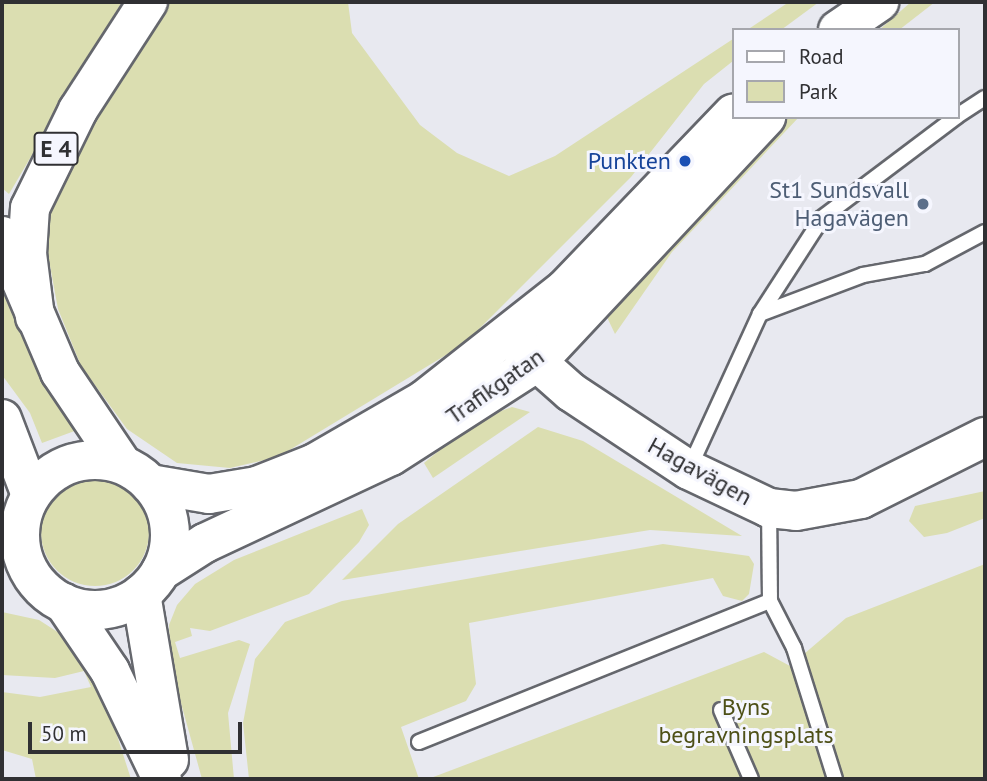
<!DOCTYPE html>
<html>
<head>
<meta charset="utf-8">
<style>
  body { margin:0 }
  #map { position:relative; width:987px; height:781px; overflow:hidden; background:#e8e9f0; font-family:"PT Sans",sans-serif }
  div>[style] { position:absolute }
  .green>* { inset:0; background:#dbdeb1 }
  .round { border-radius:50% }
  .roads { filter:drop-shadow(2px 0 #65676d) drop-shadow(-2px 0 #65676d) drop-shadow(0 2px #65676d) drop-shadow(0 -2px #65676d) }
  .lane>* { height:14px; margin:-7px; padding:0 7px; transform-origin:7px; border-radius:7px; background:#fff }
  .secondary>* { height:38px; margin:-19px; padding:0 19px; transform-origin:19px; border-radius:19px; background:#fff }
  .secondary>.ring { margin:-19px; padding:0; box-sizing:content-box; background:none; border:38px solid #fff; border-radius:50% }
  .highway>* { height:38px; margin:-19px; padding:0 19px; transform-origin:19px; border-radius:19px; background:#fff }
  .dots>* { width:19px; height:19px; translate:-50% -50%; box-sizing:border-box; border:4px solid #f5f6fe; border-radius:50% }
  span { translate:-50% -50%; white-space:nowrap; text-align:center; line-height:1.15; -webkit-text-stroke:6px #f5f6fe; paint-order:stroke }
  .shield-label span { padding:2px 5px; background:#f5f6fe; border:2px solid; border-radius:5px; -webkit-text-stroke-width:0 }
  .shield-label { font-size:23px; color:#303033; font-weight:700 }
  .transit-label { font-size:24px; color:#164399 }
  .right { translate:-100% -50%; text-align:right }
  .service-label { font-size:24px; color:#4e5e75 }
  .street-label { font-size:24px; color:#303033 }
  .park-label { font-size:24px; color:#4e5017 }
  .frame { position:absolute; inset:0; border:4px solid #303033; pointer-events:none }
  .legend { position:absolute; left:732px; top:28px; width:228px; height:91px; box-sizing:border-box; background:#f5f6fe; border:2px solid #a6a7ad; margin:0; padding:9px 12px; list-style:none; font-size:21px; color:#303033 }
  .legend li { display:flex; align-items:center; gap:14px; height:35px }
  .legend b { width:35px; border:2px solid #a6a7ad }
  .scale { position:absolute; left:28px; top:722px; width:214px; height:32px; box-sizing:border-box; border:4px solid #303033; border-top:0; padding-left:9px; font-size:21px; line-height:24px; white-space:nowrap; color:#303033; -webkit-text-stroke:5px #f5f6fe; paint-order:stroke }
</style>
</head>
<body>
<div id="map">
  <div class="green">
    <i style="clip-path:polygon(2px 2px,122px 2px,9px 194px,2px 188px)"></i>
    <i style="clip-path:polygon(167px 2px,348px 2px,352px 33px,420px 125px,457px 153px,509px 176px,555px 156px,733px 39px,733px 61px,704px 84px,631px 177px,464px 344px,278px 457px,230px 468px,177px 463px,127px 429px,81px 366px,58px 309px,48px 255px,48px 216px,61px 176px)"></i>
    <i style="clip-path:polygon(789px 2px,819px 2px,781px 30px,747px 30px)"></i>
    <i style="clip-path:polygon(911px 2px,935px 2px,899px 30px,879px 30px)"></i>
    <i style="clip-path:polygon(785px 117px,799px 117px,672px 252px,615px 334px,605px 313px)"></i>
    <i style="clip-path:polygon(2px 282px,53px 393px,80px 429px,42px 443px,30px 413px,2px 375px)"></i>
    <i style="clip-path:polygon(512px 407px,530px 412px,433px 478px,424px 463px,476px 420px)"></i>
    <i style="clip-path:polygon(538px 427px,583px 441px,742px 536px,650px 530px,342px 580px,398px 524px)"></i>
    <i class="round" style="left:41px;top:478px;width:108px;height:108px"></i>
    <i style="clip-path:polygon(985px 491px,985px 518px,947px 533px,924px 537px,909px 521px,915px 506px)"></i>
    <i style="clip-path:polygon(362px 509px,369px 525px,359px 542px,309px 594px,210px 631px,190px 628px,192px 636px,175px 642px,180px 658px,239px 640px,250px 644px,228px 713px,234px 779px,202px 779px,171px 667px,169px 625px,177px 605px,195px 584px,234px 560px)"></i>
    <i style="clip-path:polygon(663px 544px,749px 556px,754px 564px,749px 594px,742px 601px,723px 596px,713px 578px,469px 623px,476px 684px,466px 701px,401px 727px,419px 779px,249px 779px,243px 723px,255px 659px,285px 622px,342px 601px)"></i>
    <i style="clip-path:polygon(985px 564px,985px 779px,428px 779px,764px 652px,790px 666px,846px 618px)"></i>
    <i style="clip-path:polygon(2px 612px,39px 620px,70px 640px,102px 689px,131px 779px,36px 779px,32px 759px,2px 750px,2px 692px,40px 697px,91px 687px,84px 671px,55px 678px,2px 675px)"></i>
  </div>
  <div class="roads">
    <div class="lane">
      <i style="left:957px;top:116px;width:33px;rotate:-33deg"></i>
      <i style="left:760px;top:314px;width:110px;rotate:-20.7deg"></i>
      <i style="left:863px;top:275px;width:63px;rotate:-10.1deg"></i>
      <i style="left:925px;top:264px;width:68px;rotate:-28.1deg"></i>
      <i style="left:689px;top:469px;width:170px;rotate:-65.4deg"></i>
      <i style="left:760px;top:314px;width:114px;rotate:-57.1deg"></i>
      <i style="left:822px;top:218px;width:168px;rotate:-37deg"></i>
      <i style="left:770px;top:601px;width:53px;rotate:62.9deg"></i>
      <i style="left:794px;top:648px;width:137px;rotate:72.6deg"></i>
      <i style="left:721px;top:710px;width:75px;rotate:66.5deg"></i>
      <i style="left:419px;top:742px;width:378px;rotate:-21.9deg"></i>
      <i style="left:770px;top:601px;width:92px;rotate:-90.6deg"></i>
    </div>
    <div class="secondary">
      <i style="left:838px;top:30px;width:50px;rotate:-34.3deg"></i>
      <i style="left:2px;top:236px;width:148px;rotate:66.9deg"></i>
      <i style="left:60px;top:372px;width:111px;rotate:56deg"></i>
      <i style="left:518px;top:345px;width:71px;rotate:41.6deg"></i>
      <i style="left:571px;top:392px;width:141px;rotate:33.5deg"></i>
      <i style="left:689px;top:470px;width:89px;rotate:25.4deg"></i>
      <i style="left:769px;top:508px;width:27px;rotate:6deg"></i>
      <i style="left:796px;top:511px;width:66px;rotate:-10.5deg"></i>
      <i style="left:861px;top:499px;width:139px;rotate:-26.6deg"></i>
      <i style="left:2px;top:419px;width:81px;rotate:69.1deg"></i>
      <i class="ring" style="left:20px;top:460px;width:112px;height:112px"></i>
      <i style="left:150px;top:484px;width:60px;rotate:9.6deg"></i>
      <i style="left:209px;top:494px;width:49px;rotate:-9.5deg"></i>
      <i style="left:257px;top:486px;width:62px;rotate:-21.6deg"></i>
      <i style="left:315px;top:463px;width:126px;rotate:-30deg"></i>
      <i style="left:424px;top:400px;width:179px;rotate:-38.2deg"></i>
      <i style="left:565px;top:289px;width:243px;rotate:-46.2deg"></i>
      <i style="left:161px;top:571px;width:52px;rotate:-32.5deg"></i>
      <i style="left:205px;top:543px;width:205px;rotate:-25.1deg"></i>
      <i style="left:391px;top:456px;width:172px;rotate:-32.7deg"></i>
      <i style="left:536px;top:363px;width:337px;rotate:-46.9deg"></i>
      <i style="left:141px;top:594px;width:168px;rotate:80.4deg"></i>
      <i style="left:64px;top:603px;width:82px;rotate:55.9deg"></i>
      <i style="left:110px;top:671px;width:120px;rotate:64.3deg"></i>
    </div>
    <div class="highway">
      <i style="left:35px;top:317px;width:64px;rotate:-97.2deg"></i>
      <i style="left:27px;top:254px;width:46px;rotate:-86.3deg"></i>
      <i style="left:30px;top:208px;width:109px;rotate:-63.9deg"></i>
      <i style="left:78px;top:110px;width:129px;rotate:-57.1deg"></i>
    </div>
  </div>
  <div class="dots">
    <i style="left:685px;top:161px;background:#1a4fb4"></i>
    <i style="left:923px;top:204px;background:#5c6f8a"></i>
  </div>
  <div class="shield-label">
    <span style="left:56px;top:149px">E 4</span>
  </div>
  <div class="transit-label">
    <span class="right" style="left:671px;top:161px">Punkten</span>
  </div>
  <div class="service-label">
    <span class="right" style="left:909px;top:204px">St1 Sundsvall<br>Hagavägen</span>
  </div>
  <div class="street-label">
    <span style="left:495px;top:386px;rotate:-35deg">Trafikgatan</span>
    <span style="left:700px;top:471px;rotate:29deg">Hagavägen</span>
  </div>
  <div class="park-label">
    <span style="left:746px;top:721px">Byns<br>begravningsplats</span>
  </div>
  <div class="frame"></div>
  <ul class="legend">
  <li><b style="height:9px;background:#fff"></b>Road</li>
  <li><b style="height:19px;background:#dbdeb1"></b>Park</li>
  </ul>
  <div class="scale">50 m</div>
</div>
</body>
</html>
